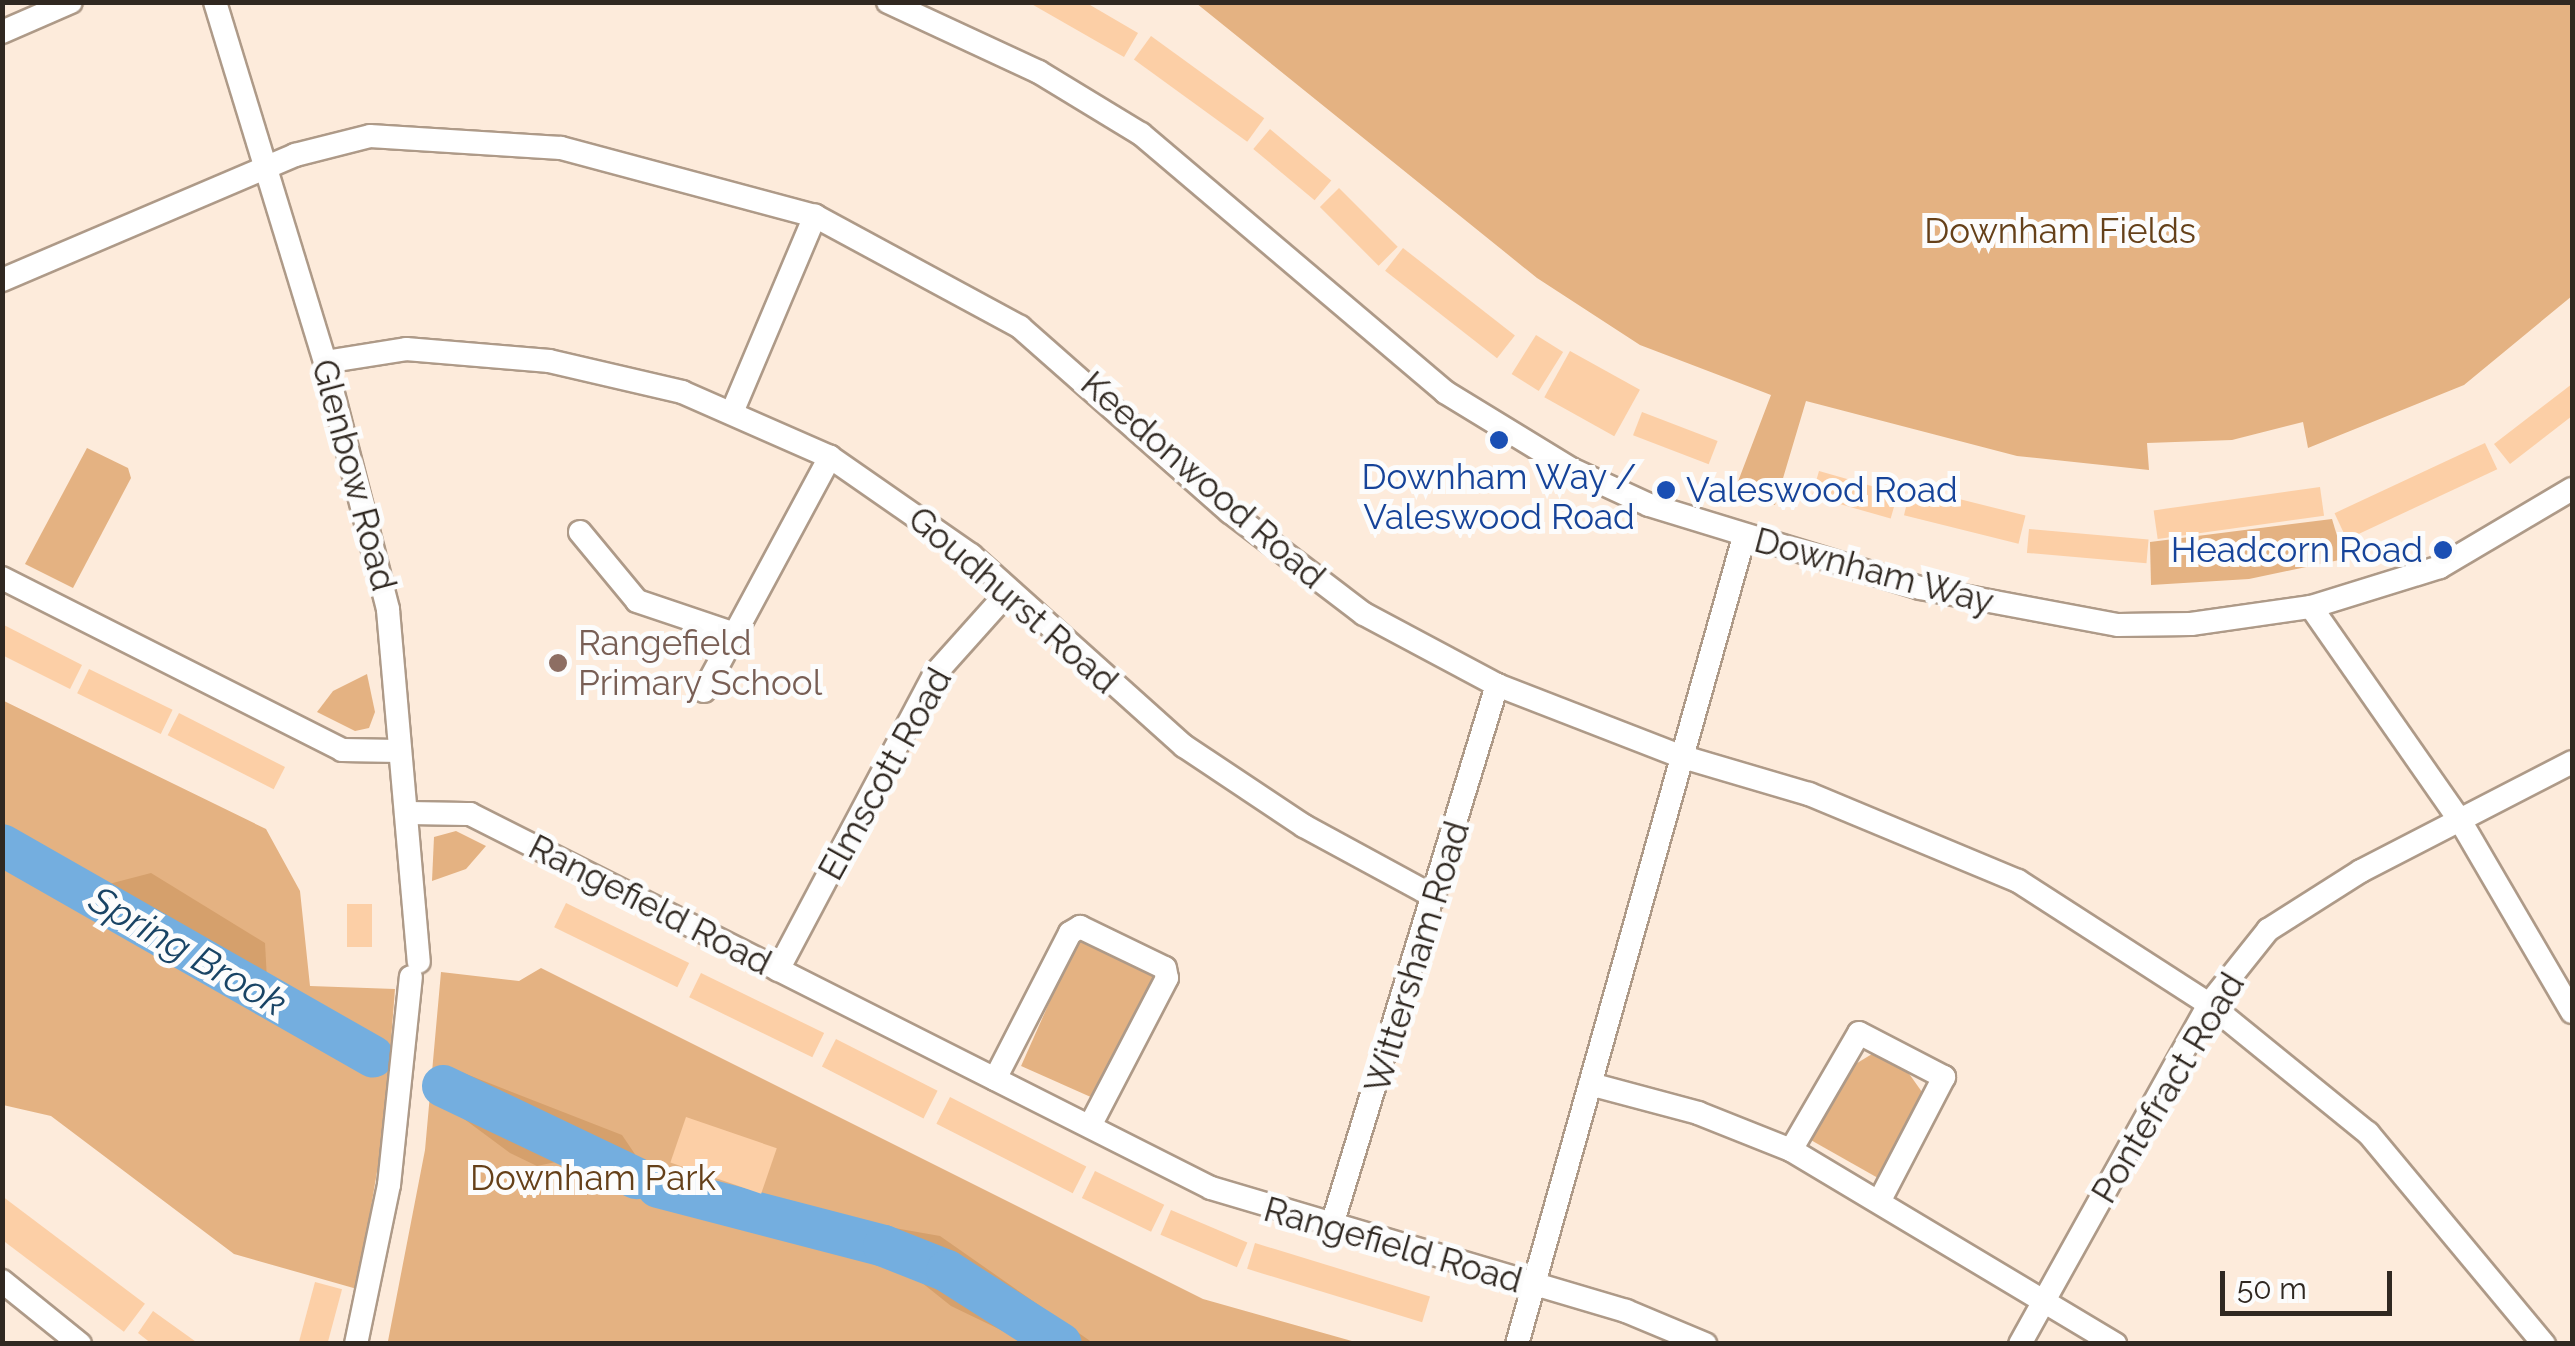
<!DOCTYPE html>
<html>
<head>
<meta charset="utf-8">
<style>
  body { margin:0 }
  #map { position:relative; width:2575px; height:1346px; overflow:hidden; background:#fdebdb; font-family:Raleway,sans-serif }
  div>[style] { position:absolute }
  .green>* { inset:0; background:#e4b282; transform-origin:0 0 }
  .forest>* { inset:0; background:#d5a06c }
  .river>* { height:42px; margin:-21px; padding:0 21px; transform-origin:21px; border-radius:21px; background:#74aedf }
  .building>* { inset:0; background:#fccfa6; transform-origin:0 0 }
  .roads { filter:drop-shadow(2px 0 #ae9a88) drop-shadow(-2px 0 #ae9a88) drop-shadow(0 2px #ae9a88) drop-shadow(0 -2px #ae9a88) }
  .minor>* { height:22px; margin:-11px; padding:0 11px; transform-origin:11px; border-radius:11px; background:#fff }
  .dots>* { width:28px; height:28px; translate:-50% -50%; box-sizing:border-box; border:5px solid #fcfcfc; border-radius:50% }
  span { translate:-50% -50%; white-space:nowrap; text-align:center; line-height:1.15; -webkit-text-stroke:10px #fcfcfc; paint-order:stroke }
  .park-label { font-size:35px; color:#654019 }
  .street-label { font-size:35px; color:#302821 }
  .transit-label { font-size:35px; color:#164399 }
  .left { translate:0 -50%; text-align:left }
  .right { translate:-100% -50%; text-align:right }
  .education-label { font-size:35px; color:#785e54 }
  .water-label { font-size:38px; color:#194465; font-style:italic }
  .frame { position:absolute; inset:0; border:5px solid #302821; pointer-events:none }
  .scale { position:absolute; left:2220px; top:1271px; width:172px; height:45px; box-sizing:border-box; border:5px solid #302821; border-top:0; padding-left:12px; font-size:30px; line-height:35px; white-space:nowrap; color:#302821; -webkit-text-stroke:8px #fcfcfc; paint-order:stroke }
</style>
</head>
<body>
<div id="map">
  <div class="green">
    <i style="clip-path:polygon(1196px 3px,2572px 3px,2572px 296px,2464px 385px,2308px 448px,2303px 422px,2232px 440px,2147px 443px,2149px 470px,2017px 456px,1806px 401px,1775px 505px,1734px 492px,1771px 395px,1640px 345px,1537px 278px)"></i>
    <i style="clip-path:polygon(87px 448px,128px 468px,131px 478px,73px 588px,25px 564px)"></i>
    <i style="clip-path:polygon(2332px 519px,2344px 559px,2249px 579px,2151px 585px,2150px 542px)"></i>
    <i style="clip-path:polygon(367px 674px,375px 712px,369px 728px,355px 731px,317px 712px,333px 691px)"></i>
    <i style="clip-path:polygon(2px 700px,266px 829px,300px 891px,310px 986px,395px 989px,384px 1131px,357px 1289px,234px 1254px,51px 1116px,3px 1105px)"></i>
    <i style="clip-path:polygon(456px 831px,486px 846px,466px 869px,432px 881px,434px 837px)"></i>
    <i style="left:1078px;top:938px;width:88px;height:140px;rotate:24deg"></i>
    <i style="clip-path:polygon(541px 968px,1203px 1299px,1359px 1343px,388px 1341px,425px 1150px,441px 972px,519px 981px)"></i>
    <i style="clip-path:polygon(1872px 1054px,1905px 1068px,1922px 1092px,1878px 1178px,1809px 1139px,1849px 1068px)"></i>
  </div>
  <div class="forest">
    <i style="clip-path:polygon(151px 873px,265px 943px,267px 980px,105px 885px)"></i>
    <i style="clip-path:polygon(461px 1072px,622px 1135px,645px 1169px,638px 1189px,584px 1156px,537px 1166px,510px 1153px,452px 1110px,444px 1091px)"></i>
    <i style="clip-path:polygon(666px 1172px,764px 1205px,940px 1236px,1093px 1343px,1028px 1343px,951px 1306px,916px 1278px,818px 1243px,666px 1206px,646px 1194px,653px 1174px)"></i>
  </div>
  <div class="river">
    <i style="left:2px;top:845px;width:427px;rotate:29.7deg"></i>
    <i style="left:443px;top:1086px;width:214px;rotate:25.5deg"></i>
    <i style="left:658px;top:1187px;width:234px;rotate:14.6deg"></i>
    <i style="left:884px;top:1246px;width:68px;rotate:21.6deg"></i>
    <i style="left:947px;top:1271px;width:135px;rotate:32.6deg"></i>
  </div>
  <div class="building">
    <i style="clip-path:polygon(1028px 2px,1085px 2px,1138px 33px,1124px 57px)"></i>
    <i style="left:1151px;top:36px;width:140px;height:29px;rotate:36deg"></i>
    <i style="left:1270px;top:129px;width:80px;height:26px;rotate:40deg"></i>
    <i style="left:1339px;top:188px;width:83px;height:27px;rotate:45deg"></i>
    <i style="left:1403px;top:248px;width:142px;height:29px;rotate:38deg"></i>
    <i style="left:1536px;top:335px;width:32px;height:46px;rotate:32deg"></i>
    <i style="left:1570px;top:351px;width:80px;height:53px;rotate:29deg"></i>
    <i style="clip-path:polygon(2572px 384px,2572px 416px,2510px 464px,2494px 444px)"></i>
    <i style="left:1642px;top:412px;width:81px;height:25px;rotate:21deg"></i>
    <i style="left:2485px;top:443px;width:29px;height:166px;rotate:65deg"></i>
    <i style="left:1819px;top:471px;width:82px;height:26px;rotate:16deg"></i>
    <i style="left:1911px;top:487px;width:118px;height:29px;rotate:14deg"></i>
    <i style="left:2320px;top:487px;width:29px;height:168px;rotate:82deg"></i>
    <i style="left:2029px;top:529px;width:120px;height:24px;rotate:5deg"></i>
    <i style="clip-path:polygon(2px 624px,82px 665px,70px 689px,2px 655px)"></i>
    <i style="left:89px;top:669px;width:93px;height:27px;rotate:26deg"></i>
    <i style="left:179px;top:713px;width:119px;height:25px;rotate:27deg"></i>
    <i style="left:566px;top:903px;width:137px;height:27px;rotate:26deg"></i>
    <i style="left:347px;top:904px;width:25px;height:43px"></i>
    <i style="left:701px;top:973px;width:137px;height:27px;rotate:26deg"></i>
    <i style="left:836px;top:1039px;width:114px;height:31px;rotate:27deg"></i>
    <i style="left:950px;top:1097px;width:153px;height:30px;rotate:27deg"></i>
    <i style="left:686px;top:1117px;width:96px;height:48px;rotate:19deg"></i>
    <i style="left:1095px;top:1171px;width:77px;height:30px;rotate:26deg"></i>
    <i style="left:2px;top:1196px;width:179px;height:35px;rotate:37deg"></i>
    <i style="left:1171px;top:1210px;width:83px;height:27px;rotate:23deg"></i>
    <i style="left:1255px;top:1243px;width:183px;height:27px;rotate:17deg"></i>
    <i style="left:315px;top:1282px;width:28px;height:64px;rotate:15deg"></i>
    <i style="clip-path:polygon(153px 1311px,199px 1344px,152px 1344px,138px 1333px)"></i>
  </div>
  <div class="roads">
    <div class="minor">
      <i style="left:215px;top:2px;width:376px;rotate:73deg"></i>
      <i style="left:325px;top:362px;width:256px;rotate:75.7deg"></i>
      <i style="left:388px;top:610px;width:353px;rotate:85deg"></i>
      <i style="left:888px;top:2px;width:166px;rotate:24.9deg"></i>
      <i style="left:1039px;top:72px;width:119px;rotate:31.3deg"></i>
      <i style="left:1141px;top:134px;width:399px;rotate:40.3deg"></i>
      <i style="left:1445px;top:392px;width:148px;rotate:31.4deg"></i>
      <i style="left:1571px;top:469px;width:86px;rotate:24.8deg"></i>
      <i style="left:1649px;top:505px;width:283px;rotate:17deg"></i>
      <i style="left:1920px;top:588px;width:201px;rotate:10.6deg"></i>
      <i style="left:2118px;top:625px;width:73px;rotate:-0.8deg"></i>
      <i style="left:2191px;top:624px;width:121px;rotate:-8.1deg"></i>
      <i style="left:2311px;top:607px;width:135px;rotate:-17.2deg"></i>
      <i style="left:2440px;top:567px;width:153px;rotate:-30.6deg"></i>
      <i style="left:2px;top:32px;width:75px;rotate:-23.5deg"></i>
      <i style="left:2px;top:280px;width:319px;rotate:-23.1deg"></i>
      <i style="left:295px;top:155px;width:77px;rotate:-14.2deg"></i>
      <i style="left:370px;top:136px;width:191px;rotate:3.6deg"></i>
      <i style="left:561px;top:148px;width:263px;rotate:15deg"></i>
      <i style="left:815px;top:216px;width:233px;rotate:28.4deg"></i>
      <i style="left:1020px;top:327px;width:280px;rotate:41.4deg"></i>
      <i style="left:1230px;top:512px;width:168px;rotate:37.3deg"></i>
      <i style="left:1364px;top:614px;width:151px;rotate:28.1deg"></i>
      <i style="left:1497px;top:685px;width:199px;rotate:21.2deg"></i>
      <i style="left:1683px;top:757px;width:131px;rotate:16.4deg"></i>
      <i style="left:1809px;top:794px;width:226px;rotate:22.6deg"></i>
      <i style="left:2018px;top:881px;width:227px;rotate:32.8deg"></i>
      <i style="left:2209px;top:1004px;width:205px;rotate:39.1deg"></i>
      <i style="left:2368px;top:1133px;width:275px;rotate:50.2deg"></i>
      <i style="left:325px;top:362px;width:82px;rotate:-9.1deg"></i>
      <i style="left:406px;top:349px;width:144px;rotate:4.8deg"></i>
      <i style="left:549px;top:361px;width:137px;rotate:13.1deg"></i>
      <i style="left:682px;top:392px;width:162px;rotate:23.7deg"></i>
      <i style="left:830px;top:457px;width:172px;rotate:34.8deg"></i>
      <i style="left:971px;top:555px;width:286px;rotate:41.9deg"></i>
      <i style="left:1184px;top:746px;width:144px;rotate:33.7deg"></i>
      <i style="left:1304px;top:826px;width:149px;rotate:28.5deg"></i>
      <i style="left:733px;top:410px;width:211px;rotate:-67.1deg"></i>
      <i style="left:580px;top:532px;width:89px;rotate:50.4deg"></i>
      <i style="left:637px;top:601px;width:103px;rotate:18.6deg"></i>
      <i style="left:2px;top:578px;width:381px;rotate:26.8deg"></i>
      <i style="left:342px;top:750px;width:57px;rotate:1deg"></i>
      <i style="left:2311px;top:607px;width:262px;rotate:55.1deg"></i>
      <i style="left:2461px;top:822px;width:220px;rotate:59.7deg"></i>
      <i style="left:704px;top:691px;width:266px;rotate:-61.7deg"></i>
      <i style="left:406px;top:813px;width:64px;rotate:0.9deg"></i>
      <i style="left:470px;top:814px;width:830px;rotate:26.78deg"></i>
      <i style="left:1211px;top:1188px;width:433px;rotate:16.5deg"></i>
      <i style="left:1626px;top:1311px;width:86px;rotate:22.7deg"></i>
      <i style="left:778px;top:970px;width:334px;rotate:-62.1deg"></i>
      <i style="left:934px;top:675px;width:113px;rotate:-48.2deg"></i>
      <i style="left:995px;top:1079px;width:164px;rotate:-62.8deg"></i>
      <i style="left:1070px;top:933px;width:12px;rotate:-31deg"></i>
      <i style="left:1080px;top:927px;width:94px;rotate:25.8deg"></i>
      <i style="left:1165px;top:968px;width:10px;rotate:79deg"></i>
      <i style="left:1167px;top:978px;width:167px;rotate:117.5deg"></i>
      <i style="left:1590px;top:1084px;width:112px;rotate:15deg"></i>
      <i style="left:1698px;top:1113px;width:100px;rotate:21.7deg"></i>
      <i style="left:1791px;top:1150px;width:378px;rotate:30.9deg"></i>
      <i style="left:1791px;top:1150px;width:135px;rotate:-59.8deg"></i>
      <i style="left:1859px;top:1033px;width:96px;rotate:27.4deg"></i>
      <i style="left:1944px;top:1077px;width:136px;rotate:117.5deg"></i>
      <i style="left:1331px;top:1228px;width:568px;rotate:-73deg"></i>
      <i style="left:2px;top:1281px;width:100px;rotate:38.9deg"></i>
      <i style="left:356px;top:1344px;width:162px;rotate:-78.3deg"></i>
      <i style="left:389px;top:1185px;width:209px;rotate:-84deg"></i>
      <i style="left:1517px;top:1344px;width:838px;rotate:-74.29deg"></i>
      <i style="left:2020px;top:1344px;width:389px;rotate:-60.9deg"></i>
      <i style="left:2209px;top:1004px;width:95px;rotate:-51.4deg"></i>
      <i style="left:2268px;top:930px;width:110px;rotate:-32.4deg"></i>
      <i style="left:2361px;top:871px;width:237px;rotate:-27.3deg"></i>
    </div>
  </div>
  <div class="dots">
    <i style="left:1499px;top:440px;background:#1a4fb4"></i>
    <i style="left:1666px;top:490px;background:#1a4fb4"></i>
    <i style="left:2443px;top:550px;background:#1a4fb4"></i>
    <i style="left:558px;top:663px;background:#8d6e63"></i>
  </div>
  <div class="park-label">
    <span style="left:2060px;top:231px">Downham Fields</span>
    <span style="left:593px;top:1178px">Downham Park</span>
  </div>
  <div class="street-label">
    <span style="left:354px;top:475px;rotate:75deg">Glenbow Road</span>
    <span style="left:1203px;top:480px;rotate:41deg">Keedonwood Road</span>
    <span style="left:1874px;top:571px;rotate:15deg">Downham Way</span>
    <span style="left:1013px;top:600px;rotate:41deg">Goudhurst Road</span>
    <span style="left:885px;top:774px;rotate:-61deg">Elmscott Road</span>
    <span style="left:650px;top:905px;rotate:27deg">Rangefield Road</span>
    <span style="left:1417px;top:957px;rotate:-73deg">Wittersham Road</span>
    <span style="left:2168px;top:1088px;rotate:-59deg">Pontefract Road</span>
    <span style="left:1393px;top:1245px;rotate:16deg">Rangefield Road</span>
  </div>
  <div class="transit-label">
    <span style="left:1499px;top:497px">Downham Way /<br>Valeswood Road</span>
    <span class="left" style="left:1686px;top:490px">Valeswood Road</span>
    <span class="right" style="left:2423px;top:550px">Headcorn Road</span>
  </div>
  <div class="education-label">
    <span class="left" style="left:578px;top:663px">Rangefield<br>Primary School</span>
  </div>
  <div class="water-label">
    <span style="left:188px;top:951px;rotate:30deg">Spring Brook</span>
  </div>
  <div class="frame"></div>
  <div class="scale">50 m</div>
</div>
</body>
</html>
